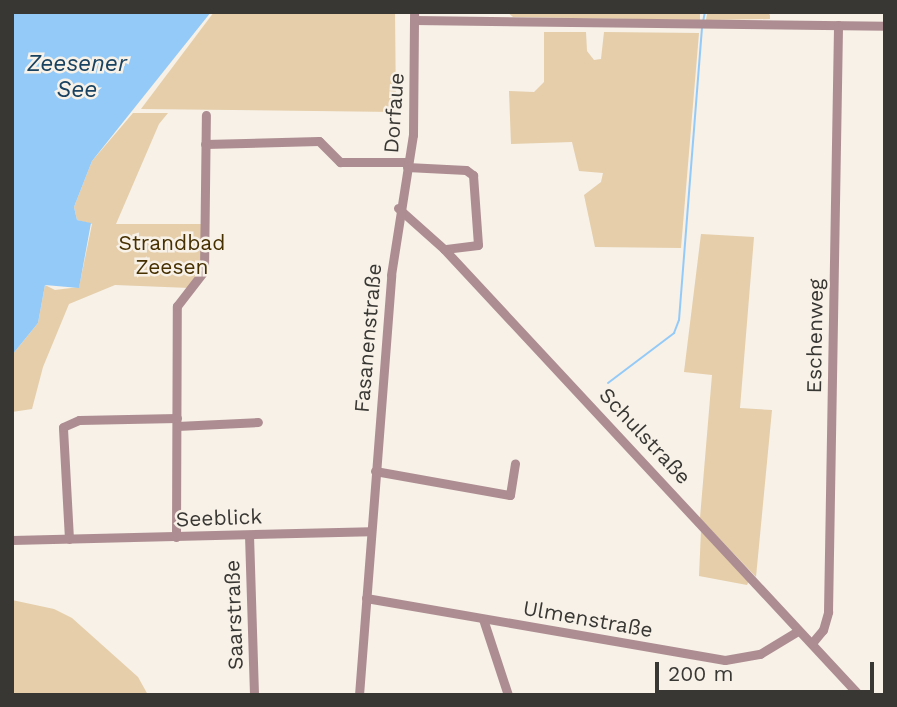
<!DOCTYPE html>
<html>
<head>
<meta charset="utf-8">
<style>
  body { margin:0 }
  #map { position:relative; width:897px; height:707px; overflow:hidden; background:#f7f1e8; font-family:"Work Sans",sans-serif }
  div>[style] { position:absolute }
  .green>* { inset:0; background:#e5cea9 }
  .water>* { inset:0; background:#94caf8 }
  .stream>* { height:2px; margin:-1px; padding:0 1px; transform-origin:1px; border-radius:1px; background:#94caf8 }
  .minor>* { height:9px; margin:-4.5px; padding:0 4.5px; transform-origin:4.5px; border-radius:4.5px; background:#ad8d91 }
  span { translate:-50% -50%; white-space:nowrap; text-align:center; line-height:1.15; -webkit-text-stroke:5px #f7f1e8; paint-order:stroke }
  .street-label { font-size:21px; color:#393733 }
  .park-label { font-size:21px; color:#473000 }
  .water-label { font-size:23px; color:#194260; font-style:italic }
  .frame { position:absolute; inset:0; border:14px solid #393733; pointer-events:none }
  .scale { position:absolute; left:655px; top:662px; width:219px; height:32px; box-sizing:border-box; border:4px solid #393733; border-top:0; padding-left:9px; font-size:21px; line-height:24px; white-space:nowrap; color:#393733; -webkit-text-stroke:5px #f7f1e8; paint-order:stroke }
</style>
</head>
<body>
<div id="map">
  <div class="green">
    <i style="clip-path:polygon(214px 12px,395px 12px,396px 112px,141px 109px)"></i>
    <i style="clip-path:polygon(507px 12px,563px 12px,700px 14px,700px 20px,513px 17px)"></i>
    <i style="clip-path:polygon(707px 14px,769px 14px,770px 15px,770px 19px,706px 20px)"></i>
    <i style="clip-path:polygon(544px 32px,586px 32px,587px 51px,594px 60px,601px 59px,604px 32px,699px 33px,681px 248px,595px 247px,584px 195px,601px 182px,603px 173px,579px 171px,572px 142px,511px 144px,509px 91px,534px 92px,544px 82px)"></i>
    <i style="clip-path:polygon(133px 113px,168px 113px,159px 124px,116px 224px,204px 224px,204px 270px,190px 288px,115px 285px,69px 304px,43px 367px,32px 409px,12px 412px,12px 355px,38px 323px,45px 285px,55px 290px,79px 287px,92px 224px,77px 220px,74px 207px,92px 161px)"></i>
    <i style="clip-path:polygon(701px 234px,754px 237px,740px 408px,772px 410px,756px 577px,700px 518px,712px 375px,684px 372px)"></i>
    <i style="clip-path:polygon(701px 531px,749px 581px,747px 585px,699px 576px)"></i>
    <i style="clip-path:polygon(12px 600px,54px 609px,72px 618px,138px 677px,148px 695px,12px 695px)"></i>
  </div>
  <div class="water">
    <i style="clip-path:polygon(12px 12px,211px 12px,92px 161px,74px 207px,77px 220px,91px 223px,79px 288px,45px 285px,38px 323px,12px 355px)"></i>
  </div>
  <div class="stream">
    <i style="left:703px;top:22px;width:10px;rotate:-79deg"></i>
    <i style="left:608px;top:383px;width:83px;rotate:-37.1deg"></i>
    <i style="left:674px;top:333px;width:14px;rotate:-69deg"></i>
    <i style="left:679px;top:320px;width:294px;rotate:-85.5deg"></i>
  </div>
  <div class="minor">
    <i style="left:414px;top:20px;width:471px;rotate:0.7deg"></i>
    <i style="left:205px;top:144px;width:114px;rotate:-1.5deg"></i>
    <i style="left:319px;top:141px;width:30px;rotate:45deg"></i>
    <i style="left:340px;top:162px;width:68px"></i>
    <i style="left:407px;top:167px;width:59px;rotate:2.9deg"></i>
    <i style="left:466px;top:170px;width:9px;rotate:36deg"></i>
    <i style="left:473px;top:175px;width:70px;rotate:85.9deg"></i>
    <i style="left:478px;top:245px;width:34px;rotate:173deg"></i>
    <i style="left:398px;top:208px;width:62px;rotate:41.7deg"></i>
    <i style="left:444px;top:249px;width:609px;rotate:47.06deg"></i>
    <i style="left:177px;top:426px;width:81px;rotate:-2.8deg"></i>
    <i style="left:375px;top:471px;width:137px;rotate:10.1deg"></i>
    <i style="left:510px;top:495px;width:32px;rotate:-81deg"></i>
    <i style="left:249px;top:535px;width:160px;rotate:88.2deg"></i>
    <i style="left:176px;top:537px;width:231px;rotate:-89.8deg"></i>
    <i style="left:177px;top:306px;width:44px;rotate:-52.4deg"></i>
    <i style="left:204px;top:271px;width:156px;rotate:-89.3deg"></i>
    <i style="left:69px;top:539px;width:112px;rotate:-93.1deg"></i>
    <i style="left:63px;top:427px;width:17px;rotate:-24deg"></i>
    <i style="left:79px;top:420px;width:98px;rotate:-1.2deg"></i>
    <i style="left:12px;top:540px;width:358px;rotate:-1.4deg"></i>
    <i style="left:366px;top:598px;width:364px;rotate:9.8deg"></i>
    <i style="left:725px;top:660px;width:36px;rotate:-10deg"></i>
    <i style="left:760px;top:654px;width:44px;rotate:-31.2deg"></i>
    <i style="left:483px;top:619px;width:80px;rotate:71.8deg"></i>
    <i style="left:812px;top:643px;width:17px;rotate:-50deg"></i>
    <i style="left:823px;top:630px;width:19px;rotate:-74deg"></i>
    <i style="left:828px;top:612px;width:587px;rotate:-89.02deg"></i>
    <i style="left:359px;top:695px;width:421px;rotate:-85.6deg"></i>
    <i style="left:391px;top:275px;width:142px;rotate:-81.1deg"></i>
    <i style="left:413px;top:135px;width:123px;rotate:-89.5deg"></i>
  </div>
  <div class="street-label">
    <span style="left:394px;top:113px;rotate:-86deg">Dorfaue</span>
    <span style="left:815px;top:336px;rotate:-89deg">Eschenweg</span>
    <span style="left:368px;top:338px;rotate:-85deg">Fasanenstraße</span>
    <span style="left:645px;top:436px;rotate:47deg">Schulstraße</span>
    <span style="left:219px;top:518px;rotate:-2deg">Seeblick</span>
    <span style="left:234px;top:615px;rotate:-92deg">Saarstraße</span>
    <span style="left:588px;top:619px;rotate:10deg">Ulmenstraße</span>
  </div>
  <div class="park-label">
    <span style="left:172px;top:255px">Strandbad<br>Zeesen</span>
  </div>
  <div class="water-label">
    <span style="left:77px;top:77px">Zeesener<br>See</span>
  </div>
  <div class="frame"></div>
  <div class="scale">200 m</div>
</div>
</body>
</html>
